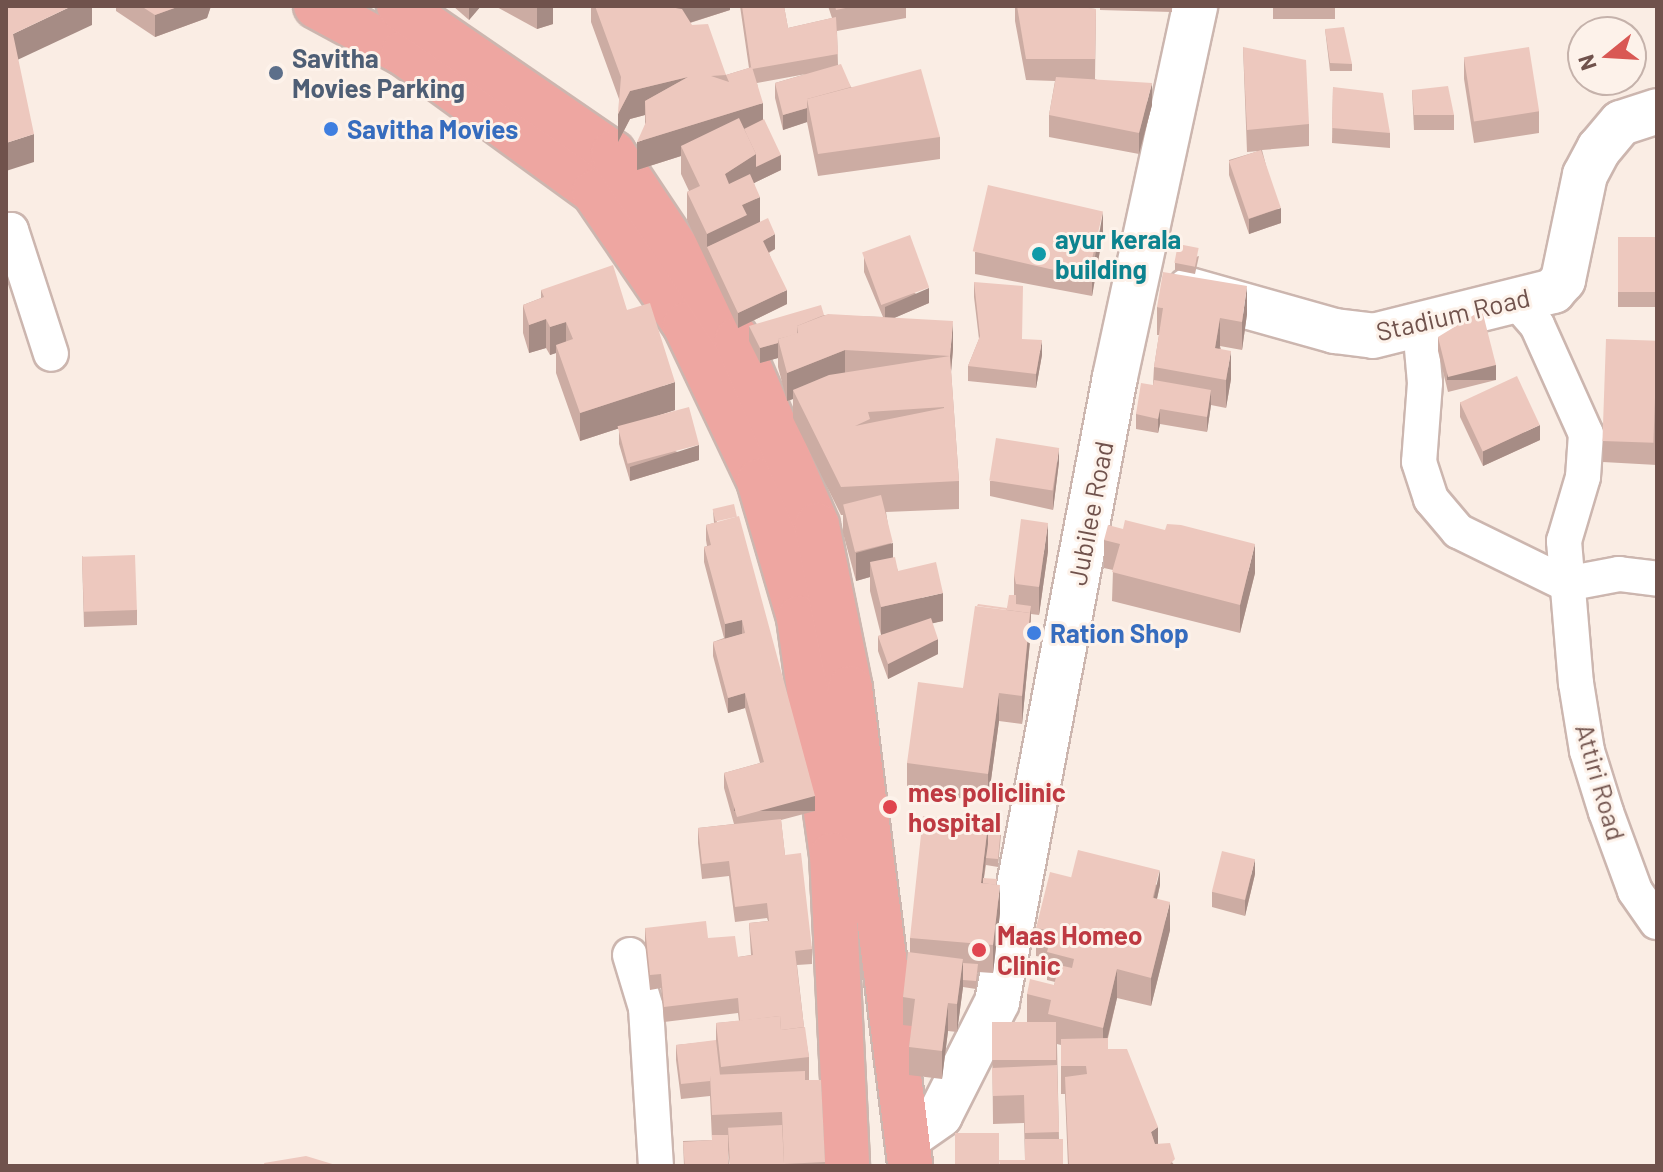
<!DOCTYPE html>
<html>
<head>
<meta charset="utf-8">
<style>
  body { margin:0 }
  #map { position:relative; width:1663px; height:1172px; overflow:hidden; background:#faede4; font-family:Barlow,sans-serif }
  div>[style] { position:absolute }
  .roads { filter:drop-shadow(2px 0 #ccb6af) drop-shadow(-2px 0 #ccb6af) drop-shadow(0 2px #ccb6af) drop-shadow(0 -2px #ccb6af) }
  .street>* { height:34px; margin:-17px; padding:0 17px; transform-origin:17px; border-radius:17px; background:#fff }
  .secondary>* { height:44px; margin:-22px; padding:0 22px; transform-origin:22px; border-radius:22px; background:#fff }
  .highway>* { height:44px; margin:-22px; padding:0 22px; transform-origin:22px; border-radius:22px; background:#eea6a1 }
  .wall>* { inset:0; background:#ccaca3; transform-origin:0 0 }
  .shaded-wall>* { inset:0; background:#a68c85; transform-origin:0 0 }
  .building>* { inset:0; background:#edc8be; transform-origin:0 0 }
  .dots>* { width:22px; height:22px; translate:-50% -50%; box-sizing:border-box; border:4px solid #fdf2ea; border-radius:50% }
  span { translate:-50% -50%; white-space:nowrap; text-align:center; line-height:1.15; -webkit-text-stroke:6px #fdf2ea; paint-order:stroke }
  .service-label { font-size:26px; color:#4e5e75; font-weight:700 }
  .left { translate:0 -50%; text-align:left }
  .shop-label { font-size:26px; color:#366cbe; font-weight:700 }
  .culture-label { font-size:26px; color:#0d838f; font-weight:700 }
  .street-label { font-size:26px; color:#70524c }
  .health-label { font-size:26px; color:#be3a42; font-weight:700 }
  .frame { position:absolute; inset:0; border:8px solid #70524c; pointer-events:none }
  .north { position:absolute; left:1567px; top:16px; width:80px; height:80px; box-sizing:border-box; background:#fdf2ea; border:2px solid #c5b2ab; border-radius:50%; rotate:252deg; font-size:22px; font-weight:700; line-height:32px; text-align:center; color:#70524c }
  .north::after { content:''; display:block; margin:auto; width:28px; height:36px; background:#d95854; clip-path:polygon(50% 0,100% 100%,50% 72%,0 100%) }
</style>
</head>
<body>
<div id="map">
  <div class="roads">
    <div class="street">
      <i style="left:6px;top:231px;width:5px;rotate:-11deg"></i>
      <i style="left:11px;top:230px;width:130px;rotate:72.1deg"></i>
      <i style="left:1516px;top:301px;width:32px;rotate:49deg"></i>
      <i style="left:1537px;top:325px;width:120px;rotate:65.8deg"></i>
      <i style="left:1586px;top:434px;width:43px;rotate:94deg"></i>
      <i style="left:1583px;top:477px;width:67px;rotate:106.5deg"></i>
      <i style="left:1564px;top:541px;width:143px;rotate:85.2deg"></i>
      <i style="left:1576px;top:683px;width:69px;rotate:80.8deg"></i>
      <i style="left:1587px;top:751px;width:64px;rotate:72.7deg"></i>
      <i style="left:1606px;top:812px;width:84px;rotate:69.8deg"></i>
      <i style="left:1635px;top:891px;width:38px;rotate:55deg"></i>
      <i style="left:1420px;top:326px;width:57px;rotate:85deg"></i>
      <i style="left:1425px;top:383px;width:79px;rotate:94.3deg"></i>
      <i style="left:1419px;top:462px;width:39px;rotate:72deg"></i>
      <i style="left:1431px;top:499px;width:42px;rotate:49.8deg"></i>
      <i style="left:1458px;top:531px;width:120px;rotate:26.1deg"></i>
      <i style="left:1566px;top:584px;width:54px;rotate:-10.7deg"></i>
      <i style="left:1619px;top:574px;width:38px;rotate:7deg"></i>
      <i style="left:630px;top:955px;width:55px;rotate:73.2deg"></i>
      <i style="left:646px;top:1008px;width:158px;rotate:86.4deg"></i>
    </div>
    <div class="secondary">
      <i style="left:1189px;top:290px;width:152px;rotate:15.7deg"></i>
      <i style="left:1335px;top:331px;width:38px;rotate:7deg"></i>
      <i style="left:1373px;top:336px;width:186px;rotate:-14deg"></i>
      <i style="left:1553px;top:291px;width:15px;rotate:-48deg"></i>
      <i style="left:1563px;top:280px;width:107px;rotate:-78.2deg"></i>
      <i style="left:1585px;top:175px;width:30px;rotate:-62deg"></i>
      <i style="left:1599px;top:149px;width:34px;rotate:-50deg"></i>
      <i style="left:1621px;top:123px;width:38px;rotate:-18deg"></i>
      <i style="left:909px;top:1137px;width:38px;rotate:-35deg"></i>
      <i style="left:940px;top:1115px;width:127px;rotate:-63.2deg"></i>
      <i style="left:997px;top:1002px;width:636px;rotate:-79.31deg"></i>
      <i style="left:1115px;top:377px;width:380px;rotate:-77.8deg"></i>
    </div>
    <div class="highway">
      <i style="left:316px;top:6px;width:99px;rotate:28.4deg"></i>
      <i style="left:403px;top:53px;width:236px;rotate:36deg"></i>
      <i style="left:594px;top:192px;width:161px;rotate:55.6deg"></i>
      <i style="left:685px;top:325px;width:173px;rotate:64.6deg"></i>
      <i style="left:759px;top:481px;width:143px;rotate:73.7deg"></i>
      <i style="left:799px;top:618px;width:239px;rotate:82.1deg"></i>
      <i style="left:832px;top:855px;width:311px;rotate:87.2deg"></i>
      <i style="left:399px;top:6px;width:260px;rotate:34.5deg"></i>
      <i style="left:613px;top:153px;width:224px;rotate:56.3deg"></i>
      <i style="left:737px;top:339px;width:202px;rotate:66.7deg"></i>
      <i style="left:817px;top:525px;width:166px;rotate:78.6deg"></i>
      <i style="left:850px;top:688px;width:482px;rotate:82.8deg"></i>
    </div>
  </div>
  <div class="wall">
    <i style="clip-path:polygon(116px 6px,211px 6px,207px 18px,155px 37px,116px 11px)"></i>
    <i style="clip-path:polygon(453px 6px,481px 6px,469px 20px)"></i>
    <i style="clip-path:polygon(495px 6px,553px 6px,553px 24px,537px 29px)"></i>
    <i style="clip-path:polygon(591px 6px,730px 6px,730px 10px,690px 23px,726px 75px,726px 81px,726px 75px,749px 68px,740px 6px,784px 6px,788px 28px,832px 18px,828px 6px,906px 6px,906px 18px,837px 31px,838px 65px,851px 87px,940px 137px,940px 159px,818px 176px,807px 122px,783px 130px,775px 98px,775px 83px,806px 74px,757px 83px,763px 120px,781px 170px,754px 183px,760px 222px,775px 249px,769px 253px,787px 304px,738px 328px,687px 220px,687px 192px,689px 191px,681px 174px,681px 156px,637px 170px,645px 125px,645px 115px,630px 119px,618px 142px,619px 99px,591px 22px)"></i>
    <i style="clip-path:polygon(1015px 6px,1072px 6px,1096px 9px,1095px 79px,1152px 105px,1139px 154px,1049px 137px,1049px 115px,1055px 81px,1026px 80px,1015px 21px)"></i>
    <i style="clip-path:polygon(1100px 6px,1172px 6px,1172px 12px,1100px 10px)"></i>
    <i style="left:1273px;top:6px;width:62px;height:13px"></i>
    <i style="clip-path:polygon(1325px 29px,1352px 64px,1352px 71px,1330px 71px)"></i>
    <i style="clip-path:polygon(1243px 47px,1309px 124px,1309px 146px,1262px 150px,1281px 223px,1249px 234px,1229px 175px,1229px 160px,1259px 151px,1247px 152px)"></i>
    <i style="clip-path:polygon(1464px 58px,1539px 111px,1539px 133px,1474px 143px,1464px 79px)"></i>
    <i style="clip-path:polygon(1333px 87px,1390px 133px,1390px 148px,1332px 143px)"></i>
    <i style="clip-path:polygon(1412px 90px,1454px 115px,1454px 130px,1414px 130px)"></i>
    <i style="clip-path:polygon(1103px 233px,1092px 296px,975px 274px,975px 252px)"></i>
    <i style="left:1618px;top:237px;width:39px;height:70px"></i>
    <i style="clip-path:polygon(1199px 256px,1195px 274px,1175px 270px,1175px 263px)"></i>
    <i style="clip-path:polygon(864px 257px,929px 303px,894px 318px,953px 349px,951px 371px,959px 481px,959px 509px,886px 512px,893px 557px,898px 571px,943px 621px,932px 623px,938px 654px,888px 679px,878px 651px,878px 636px,887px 634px,881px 635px,870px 591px,870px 577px,856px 581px,843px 533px,843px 515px,841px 515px,793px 418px,793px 399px,787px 401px,778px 367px,778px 358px,760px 363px,749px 341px,749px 326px,824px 315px,883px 317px,864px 272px)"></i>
    <i style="clip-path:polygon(974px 282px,1022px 339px,1042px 355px,1036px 388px,968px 381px,968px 366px,979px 339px,974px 297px)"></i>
    <i style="clip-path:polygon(541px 290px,627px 310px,675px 410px,580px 441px,556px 373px,556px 353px,550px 355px,546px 348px,529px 353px,523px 333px,523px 305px,541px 298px)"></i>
    <i style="clip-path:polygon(1157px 307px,1247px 314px,1242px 350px,1220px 346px,1231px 379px,1226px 408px,1211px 405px,1207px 432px,1160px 424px,1158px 433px,1136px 429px,1136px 414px,1153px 385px,1154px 367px,1159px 335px,1157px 335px)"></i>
    <i style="clip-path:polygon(1438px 337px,1496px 380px,1448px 392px,1438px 351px)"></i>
    <i style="clip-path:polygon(1657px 341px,1657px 465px,1603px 462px,1603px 441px)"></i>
    <i style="clip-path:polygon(1460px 402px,1540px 440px,1483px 466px,1460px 417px)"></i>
    <i style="clip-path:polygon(619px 430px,699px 460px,630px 481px,619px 444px)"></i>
    <i style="clip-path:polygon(1059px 462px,1053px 510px,990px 496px,990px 481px)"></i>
    <i style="clip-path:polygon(713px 510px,815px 811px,781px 820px,785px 855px,812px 949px,812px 964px,797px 965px,804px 1027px,809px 1057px,809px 1080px,821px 1080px,825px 1166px,730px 1166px,728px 1150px,729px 1166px,684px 1166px,683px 1141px,712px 1140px,710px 1096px,681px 1099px,676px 1060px,676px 1045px,716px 1041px,716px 1023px,739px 1021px,738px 1013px,664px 1022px,661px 988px,650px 990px,645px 943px,645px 928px,708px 938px,738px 957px,751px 955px,749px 923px,768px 921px,767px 918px,735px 922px,729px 876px,702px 879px,698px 843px,698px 828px,734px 824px,724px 788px,724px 773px,760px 763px,745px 708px,728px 713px,713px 656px,713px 642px,724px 638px,704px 562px,704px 547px,707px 546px,706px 540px,706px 525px,714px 523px)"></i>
    <i style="clip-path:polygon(1123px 529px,1255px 573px,1240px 633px,1112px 601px,1113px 570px,1104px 568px,1104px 540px)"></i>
    <i style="clip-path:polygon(1048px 551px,1039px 615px,1031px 614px,1030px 641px,1022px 724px,999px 721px,988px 802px,907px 791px,907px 763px,963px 688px,1014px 595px,1014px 575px)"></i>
    <i style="clip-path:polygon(82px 556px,137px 610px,137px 625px,84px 627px)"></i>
    <i style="clip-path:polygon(988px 826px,1001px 835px,998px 867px,986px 865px,984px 878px,997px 885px,1000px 913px,993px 973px,978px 972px,976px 989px,963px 987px,957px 1032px,948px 1031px,942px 1079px,909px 1075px,909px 1047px,912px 1026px,903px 1025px,903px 997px,910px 952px,910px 938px)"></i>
    <i style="clip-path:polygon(1255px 874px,1245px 916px,1212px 907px,1212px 892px)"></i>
    <i style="clip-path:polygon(1072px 878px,1160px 885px,1157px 899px,1170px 930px,1151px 1006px,1117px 998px,1108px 1038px,1108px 1049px,1158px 1144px,1175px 1166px,1068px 1166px,1065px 1094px,1061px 1094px,1061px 1045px,1057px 1044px,1059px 1139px,1025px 1160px,1024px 1123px,993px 1124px,992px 1022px,1027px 1022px,1027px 994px,1054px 985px,1055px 982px,1047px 980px,1047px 958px,1036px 956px,1036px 928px)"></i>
  </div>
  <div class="shaded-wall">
    <i style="clip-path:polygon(72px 6px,92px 6px,92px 25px,13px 62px,13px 34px)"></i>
    <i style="clip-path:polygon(180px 6px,211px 6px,207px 18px,155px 37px,155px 15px)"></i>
    <i style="clip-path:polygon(469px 6px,481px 6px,469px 20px)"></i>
    <i style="clip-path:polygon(537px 6px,553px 6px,553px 24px,537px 29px)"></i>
    <i style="clip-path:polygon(657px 6px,730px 6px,730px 10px,657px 33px)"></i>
    <i style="clip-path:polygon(688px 77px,645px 101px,645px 115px,630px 119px,618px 142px,618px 114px,630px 91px)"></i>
    <i style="clip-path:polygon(1152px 83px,1152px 105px,1139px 154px,1139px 133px)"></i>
    <i style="clip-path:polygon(763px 103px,763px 131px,681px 146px,681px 156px,637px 170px,637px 142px)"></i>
    <i style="clip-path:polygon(807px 108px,807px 122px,783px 130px,783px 115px)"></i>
    <i style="clip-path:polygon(34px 134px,34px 162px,6px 171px,6px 143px)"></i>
    <i style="clip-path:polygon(756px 154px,781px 155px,781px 170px,756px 182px,725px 202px,725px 174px)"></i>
    <i style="clip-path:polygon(760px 197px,760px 225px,707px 247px,707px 234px,742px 205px)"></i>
    <i style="clip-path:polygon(1281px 208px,1281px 223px,1249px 234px,1249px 219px)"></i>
    <i style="clip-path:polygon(1103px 212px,1103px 233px,1092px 296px,1092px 274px)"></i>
    <i style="clip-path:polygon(775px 234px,775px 249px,763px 255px,763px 241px)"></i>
    <i style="clip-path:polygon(1247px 286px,1247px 314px,1242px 350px,1242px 322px)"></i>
    <i style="clip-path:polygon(929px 288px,929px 303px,885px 322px,885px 307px)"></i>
    <i style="clip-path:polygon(787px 290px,787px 304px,738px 328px,738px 313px)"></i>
    <i style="clip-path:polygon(1220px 318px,1220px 346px,1215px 376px,1215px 348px)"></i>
    <i style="clip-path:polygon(546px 319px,546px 348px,529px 353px,529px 325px)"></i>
    <i style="clip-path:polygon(953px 321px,953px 349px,950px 384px,950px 356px)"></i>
    <i style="clip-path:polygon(566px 322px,566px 350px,556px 345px,556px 353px,550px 355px,550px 327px)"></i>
    <i style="clip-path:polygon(1042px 340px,1042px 355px,1036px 388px,1036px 374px)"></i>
    <i style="clip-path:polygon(778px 343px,778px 358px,760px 363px,760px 348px)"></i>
    <i style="clip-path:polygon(845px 350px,845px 378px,793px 390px,793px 399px,787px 401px,787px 373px)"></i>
    <i style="clip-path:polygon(1231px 351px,1231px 379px,1226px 408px,1226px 380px)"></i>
    <i style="left:1496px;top:365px;width:15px;height:49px;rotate:90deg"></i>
    <i style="clip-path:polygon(675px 382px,675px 410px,580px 441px,580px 413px)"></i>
    <i style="clip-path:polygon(1211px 390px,1211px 405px,1207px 432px,1207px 417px)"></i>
    <i style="clip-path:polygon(1160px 409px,1160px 424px,1158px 433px,1158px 419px)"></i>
    <i style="clip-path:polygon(1540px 425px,1540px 440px,1483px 466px,1483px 451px)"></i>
    <i style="clip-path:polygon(699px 445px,699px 460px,630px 481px,630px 467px)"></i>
    <i style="clip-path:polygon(1059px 448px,1059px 462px,1053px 510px,1053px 496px)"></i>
    <i style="clip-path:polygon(1048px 523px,1048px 551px,1039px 615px,1039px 587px)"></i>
    <i style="clip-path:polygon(893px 543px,893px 572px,870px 562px,870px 577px,856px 581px,856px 553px)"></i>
    <i style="clip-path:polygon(1255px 544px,1255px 573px,1240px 633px,1240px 605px)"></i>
    <i style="clip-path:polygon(943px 593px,943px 621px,881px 635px,881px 607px)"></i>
    <i style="clip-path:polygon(1031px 606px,1030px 641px,1022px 724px,1022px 696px)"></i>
    <i style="clip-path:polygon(742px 620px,742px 634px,725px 639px,725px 624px)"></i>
    <i style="clip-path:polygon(938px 639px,938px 654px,888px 679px,888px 664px)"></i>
    <i style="clip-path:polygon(745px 693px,745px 708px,728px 713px,728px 698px)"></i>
    <i style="clip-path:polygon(999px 693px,999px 721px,988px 802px,988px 774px)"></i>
    <i style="left:815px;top:796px;width:15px;height:81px;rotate:90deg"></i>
    <i style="clip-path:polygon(988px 824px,988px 852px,986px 858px,981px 903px,981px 883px)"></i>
    <i style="clip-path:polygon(1255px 859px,1255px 874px,1245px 916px,1245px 901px)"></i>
    <i style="clip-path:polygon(1160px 870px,1160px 885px,1151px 925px,1151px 910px)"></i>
    <i style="clip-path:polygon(1000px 885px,1000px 913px,993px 973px,993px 945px)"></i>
    <i style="clip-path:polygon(1170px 902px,1170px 930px,1151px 1006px,1151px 978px)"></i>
    <i style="clip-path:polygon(963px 959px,963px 987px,957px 1032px,957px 1004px)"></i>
    <i style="clip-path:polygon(1117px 969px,1117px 998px,1103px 1056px,1103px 1028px)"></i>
    <i style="clip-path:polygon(948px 1003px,948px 1031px,942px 1079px,942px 1051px)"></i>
    <i style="clip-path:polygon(1158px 1127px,1158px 1155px,1151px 1132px)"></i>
  </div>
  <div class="building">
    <i style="clip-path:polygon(6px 6px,72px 6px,13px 34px,34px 134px,6px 143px)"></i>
    <i style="clip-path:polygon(141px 6px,180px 6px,155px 15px)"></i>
    <i style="clip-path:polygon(595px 6px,663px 6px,682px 9px,692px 25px,708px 24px,726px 75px,711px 76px,729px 82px,726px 75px,752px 67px,763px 103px,637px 142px,646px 122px,645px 101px,688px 77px,630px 91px,618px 114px,621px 77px)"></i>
    <i style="clip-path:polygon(742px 6px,784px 6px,788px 28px,836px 17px,838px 54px,752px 69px,752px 67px,751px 67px)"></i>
    <i style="clip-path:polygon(835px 6px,855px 6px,836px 10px)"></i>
    <i style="clip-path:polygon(1017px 6px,1072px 6px,1096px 9px,1095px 59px,1026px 59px)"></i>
    <i style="clip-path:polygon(1344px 27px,1352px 64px,1330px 63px,1325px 29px)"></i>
    <i style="clip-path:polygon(1243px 47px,1306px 60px,1309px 124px,1247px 130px)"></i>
    <i style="left:1529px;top:47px;width:65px;height:66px;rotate:81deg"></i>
    <i style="clip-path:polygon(841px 64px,851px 87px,807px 99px,807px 108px,783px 115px,775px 83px)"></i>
    <i style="clip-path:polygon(921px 69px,940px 137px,818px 154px,807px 99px)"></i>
    <i style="clip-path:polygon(1056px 77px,1152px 83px,1139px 133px,1049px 115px)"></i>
    <i style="clip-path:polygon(1448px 86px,1454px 115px,1414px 115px,1412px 90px)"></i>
    <i style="clip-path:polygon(1333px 87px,1383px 93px,1390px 133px,1332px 128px)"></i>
    <i style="clip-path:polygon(739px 118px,756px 154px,725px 174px,729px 184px,750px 174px,760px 197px,742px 205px,747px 215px,707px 234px,687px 192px,700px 186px,681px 146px)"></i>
    <i style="clip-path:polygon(764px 119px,781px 155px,756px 167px,756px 154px,744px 129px)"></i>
    <i style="left:1261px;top:150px;width:61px;height:34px;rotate:71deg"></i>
    <i style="left:988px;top:185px;width:118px;height:68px;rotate:13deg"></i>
    <i style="clip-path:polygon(768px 218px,775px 234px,763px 241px,787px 290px,738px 313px,707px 247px)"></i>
    <i style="left:910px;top:235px;width:56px;height:51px;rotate:70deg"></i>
    <i style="left:1618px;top:237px;width:39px;height:55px"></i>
    <i style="left:1178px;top:244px;width:21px;height:19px;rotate:11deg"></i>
    <i style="clip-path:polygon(613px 265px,627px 310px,650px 303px,675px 382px,580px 413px,556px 345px,573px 339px,566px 322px,550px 327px,546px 319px,529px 325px,523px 305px,544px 297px,541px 290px)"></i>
    <i style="clip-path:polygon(1163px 272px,1247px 286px,1242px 322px,1220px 318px,1215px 348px,1231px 351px,1226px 380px,1154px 367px,1163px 308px,1157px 307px)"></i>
    <i style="clip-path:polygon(974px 282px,1023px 286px,1022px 339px,1042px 340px,1036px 374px,968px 366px,980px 336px)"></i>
    <i style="clip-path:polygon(821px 305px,824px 315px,797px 326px,797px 334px,778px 339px,778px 343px,760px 348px,749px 326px)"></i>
    <i style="clip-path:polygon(1482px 310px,1496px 365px,1448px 377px,1438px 337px)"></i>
    <i style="clip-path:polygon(828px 314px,953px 321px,950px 356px,845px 350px,787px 373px,778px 339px,798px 333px,797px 326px)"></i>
    <i style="left:1606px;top:339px;width:51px;height:102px;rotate:2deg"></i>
    <i style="clip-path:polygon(evenodd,950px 356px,959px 481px,841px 487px,793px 390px,829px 375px,950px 356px,944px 407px,944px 408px,855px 426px,870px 419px,868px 412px,944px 407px)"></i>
    <i style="left:1517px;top:376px;width:54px;height:63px;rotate:65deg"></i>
    <i style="clip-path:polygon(1154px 380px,1211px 390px,1207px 417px,1160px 409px,1158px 419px,1136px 414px,1141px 383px,1153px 385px)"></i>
    <i style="left:689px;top:407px;width:39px;height:74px;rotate:75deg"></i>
    <i style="left:996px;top:438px;width:64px;height:43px;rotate:9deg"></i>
    <i style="left:881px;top:495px;width:49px;height:39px;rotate:76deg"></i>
    <i style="left:734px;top:504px;width:13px;height:22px;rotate:77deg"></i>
    <i style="clip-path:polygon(739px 516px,815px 796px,737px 817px,724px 773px,764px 762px,745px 693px,728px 698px,713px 642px,745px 633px,742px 620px,725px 624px,704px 547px,711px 545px,706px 525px)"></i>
    <i style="clip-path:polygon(1021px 519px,1048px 523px,1039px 587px,1016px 584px,1014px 575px)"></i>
    <i style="clip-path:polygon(1125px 520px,1165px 530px,1167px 524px,1181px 525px,1255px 544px,1240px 605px,1112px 572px,1120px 544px,1104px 540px,1108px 525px,1123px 529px)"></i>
    <i style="left:135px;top:555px;width:55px;height:53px;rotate:88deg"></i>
    <i style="clip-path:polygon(895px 557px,898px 571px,936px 562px,943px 593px,881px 607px,870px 562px)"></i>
    <i style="clip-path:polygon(1009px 595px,1016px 595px,1016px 604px,1031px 606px,1030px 613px,977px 606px,978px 604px,1007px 608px)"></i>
    <i style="clip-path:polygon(975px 606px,1030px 613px,1022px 696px,999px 693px,988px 774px,907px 763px,918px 682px,963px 688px)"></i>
    <i style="clip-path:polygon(931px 618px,938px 639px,888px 664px,878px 636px)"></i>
    <i style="clip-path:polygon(923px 816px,988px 824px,981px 883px,1000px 885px,993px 945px,910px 938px)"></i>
    <i style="clip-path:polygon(781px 819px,785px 855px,801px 853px,812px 949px,795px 951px,804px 1027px,781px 1030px,780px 1016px,740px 1021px,738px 998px,664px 1007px,661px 974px,650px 975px,645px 928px,706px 921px,708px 938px,735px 936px,738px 957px,753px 955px,749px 923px,769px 921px,767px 903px,735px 907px,729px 861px,702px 864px,698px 828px)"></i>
    <i style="clip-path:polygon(988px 826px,1001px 827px,998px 859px,986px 858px,988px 844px)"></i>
    <i style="left:1078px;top:850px;width:84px;height:29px;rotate:14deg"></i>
    <i style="left:1222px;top:851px;width:34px;height:42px;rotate:14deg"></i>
    <i style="clip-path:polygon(1050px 872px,1170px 902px,1151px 978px,1117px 969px,1103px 1028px,1048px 1014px,1051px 1000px,1027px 994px,1030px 979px,1054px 985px,1059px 965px,1072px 968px,1074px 959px,1047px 952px,1052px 931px,1036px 928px)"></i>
    <i style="clip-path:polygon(983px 878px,997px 879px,996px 885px,983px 883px)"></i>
    <i style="clip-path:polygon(908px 952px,963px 959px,957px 1004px,948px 1003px,942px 1051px,909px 1047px,915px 999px,903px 997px)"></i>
    <i style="clip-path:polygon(963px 963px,978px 964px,976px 981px,963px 980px)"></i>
    <i style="clip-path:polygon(780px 1016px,781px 1030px,805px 1027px,809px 1057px,721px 1067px,716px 1023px)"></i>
    <i style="left:992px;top:1022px;width:64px;height:38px"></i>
    <i style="clip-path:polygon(1108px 1038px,1108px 1049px,1127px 1049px,1158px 1127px,1151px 1132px,1155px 1144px,1170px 1143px,1175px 1159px,1168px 1166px,1069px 1166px,1065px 1077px,1087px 1074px,1086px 1066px,1061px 1066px,1061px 1039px)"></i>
    <i style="clip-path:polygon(716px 1040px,720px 1075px,710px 1075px,710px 1081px,681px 1084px,676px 1045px)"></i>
    <i style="clip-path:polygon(1057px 1065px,1059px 1132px,1025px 1133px,1024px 1095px,993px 1096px,992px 1068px)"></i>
    <i style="clip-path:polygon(805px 1071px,805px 1080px,821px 1080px,825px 1162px,784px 1164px,782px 1112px,712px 1115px,710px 1075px)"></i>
    <i style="left:782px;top:1125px;width:41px;height:54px;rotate:87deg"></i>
    <i style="left:955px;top:1133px;width:44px;height:33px"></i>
    <i style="left:712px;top:1135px;width:16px;height:31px"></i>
    <i style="clip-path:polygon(1025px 1139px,1063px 1139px,1063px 1166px,1000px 1166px,999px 1160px,1025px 1160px)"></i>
    <i style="left:712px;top:1140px;width:26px;height:29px;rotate:86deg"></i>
    <i style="clip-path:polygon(306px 1156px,339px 1166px,265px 1166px,264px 1163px)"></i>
  </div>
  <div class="dots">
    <i style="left:276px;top:73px;background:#5c6f8a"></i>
    <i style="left:331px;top:129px;background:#3f7fe0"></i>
    <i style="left:1039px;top:254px;background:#0f9aa8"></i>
    <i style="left:1034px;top:633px;background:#3f7fe0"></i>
    <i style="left:890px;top:807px;background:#e0444e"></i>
    <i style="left:979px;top:950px;background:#e0444e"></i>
  </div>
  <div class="service-label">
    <span class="left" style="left:292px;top:73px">Savitha<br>Movies Parking</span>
  </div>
  <div class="shop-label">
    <span class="left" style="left:347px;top:129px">Savitha Movies</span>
    <span class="left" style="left:1050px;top:633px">Ration Shop</span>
  </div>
  <div class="culture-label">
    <span class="left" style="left:1055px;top:254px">ayur kerala<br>building</span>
  </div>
  <div class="street-label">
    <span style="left:1453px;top:314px;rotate:-13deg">Stadium Road</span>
    <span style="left:1090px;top:513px;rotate:-79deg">Jubilee Road</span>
    <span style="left:1601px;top:782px;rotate:74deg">Attiri Road</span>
  </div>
  <div class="health-label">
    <span class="left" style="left:908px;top:807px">mes policlinic<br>hospital</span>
    <span class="left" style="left:997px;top:950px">Maas Homeo<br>Clinic</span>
  </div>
  <div class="frame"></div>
  <div class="north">N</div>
</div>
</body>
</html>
